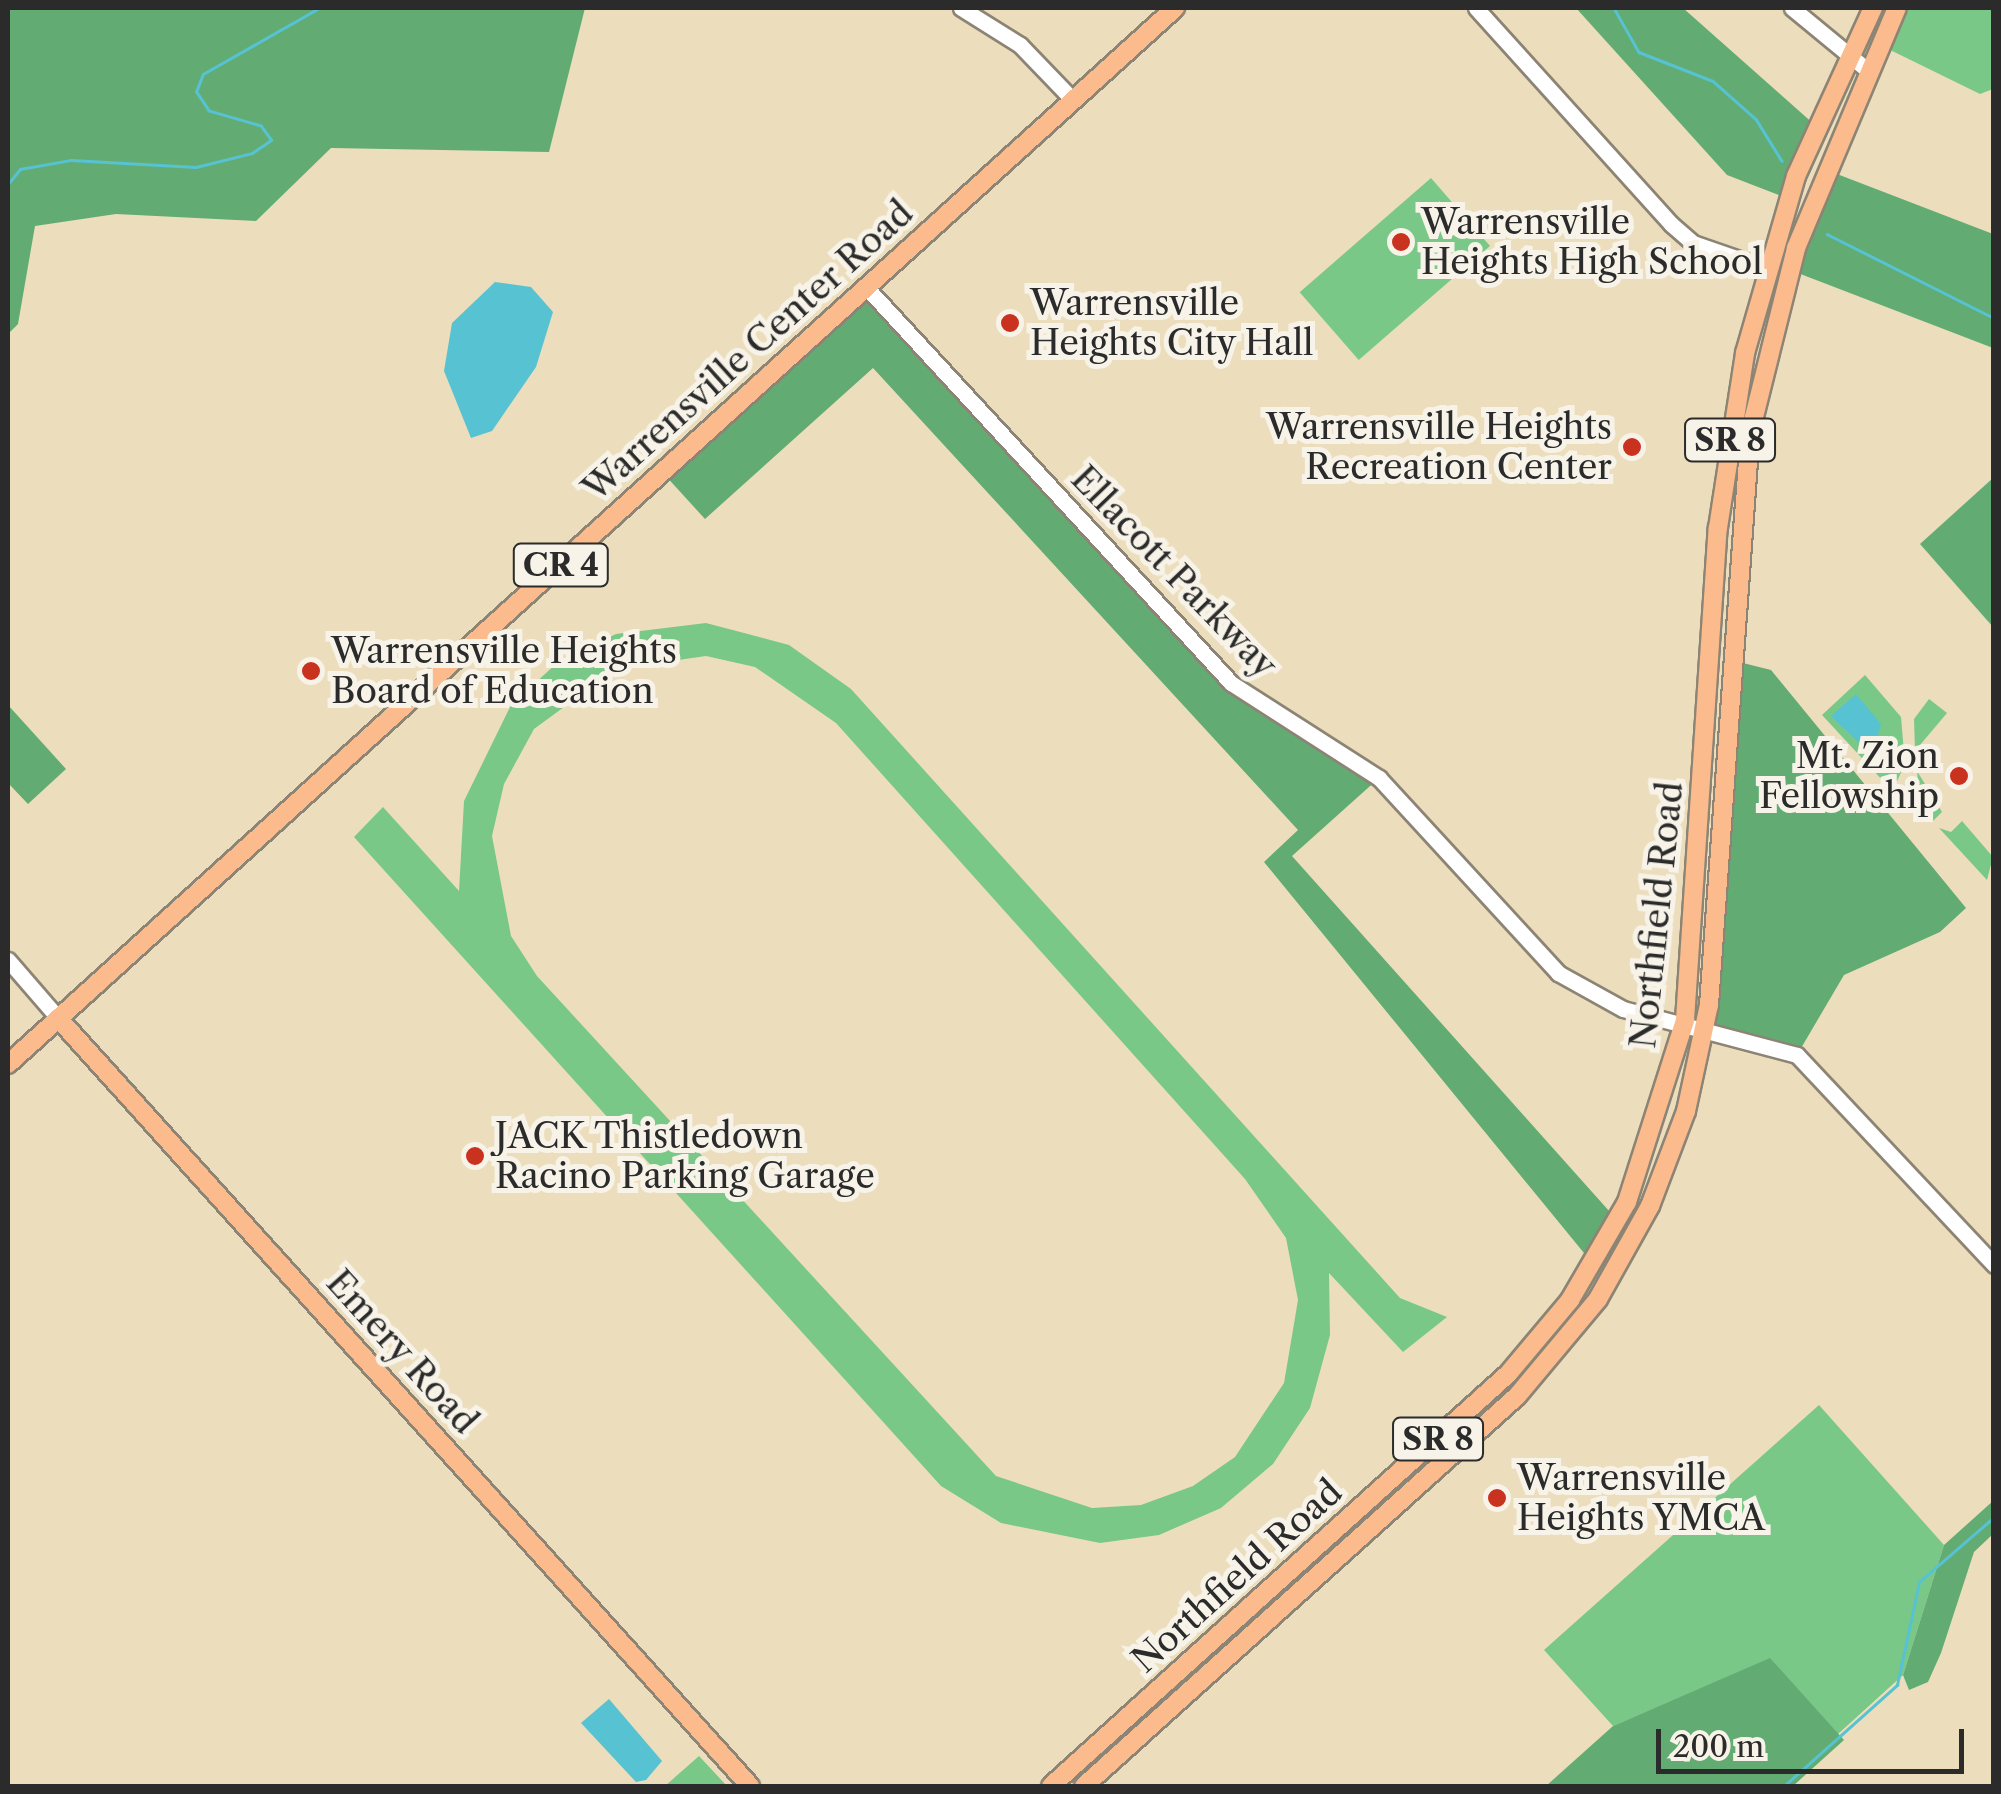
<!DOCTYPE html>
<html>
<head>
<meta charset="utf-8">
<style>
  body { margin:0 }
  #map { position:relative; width:2001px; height:1794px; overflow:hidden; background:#ecdebc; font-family:"Libre Caslon Text",serif }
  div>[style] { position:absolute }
  .green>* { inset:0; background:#79c888; transform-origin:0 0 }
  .forest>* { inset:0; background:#62ac74 }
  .water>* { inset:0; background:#57c2d2 }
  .stream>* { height:2.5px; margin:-1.25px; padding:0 1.25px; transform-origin:1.25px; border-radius:1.25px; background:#57c2d2 }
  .roads { filter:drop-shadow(2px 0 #8c8474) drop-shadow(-2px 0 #8c8474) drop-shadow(0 2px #8c8474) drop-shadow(0 -2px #8c8474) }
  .minor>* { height:15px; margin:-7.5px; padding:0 7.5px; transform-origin:7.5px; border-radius:7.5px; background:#fff }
  .major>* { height:18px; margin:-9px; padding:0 9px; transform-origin:9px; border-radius:9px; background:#fbbb8d }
  .dots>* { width:28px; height:28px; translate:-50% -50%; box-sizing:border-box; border:5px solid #f7f3e8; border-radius:50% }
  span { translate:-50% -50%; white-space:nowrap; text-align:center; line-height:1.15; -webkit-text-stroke:10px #f7f3e8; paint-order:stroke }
  .shield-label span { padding:2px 8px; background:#f7f3e8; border:2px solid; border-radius:8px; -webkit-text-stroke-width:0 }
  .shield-label { font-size:32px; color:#2b2b2b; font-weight:700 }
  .poi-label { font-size:35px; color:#2b2b2b }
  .left { translate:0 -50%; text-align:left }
  .right { translate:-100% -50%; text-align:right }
  .street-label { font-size:35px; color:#2b2b2b }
  .frame { position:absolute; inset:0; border:10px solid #2b2b2b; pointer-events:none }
  .scale { position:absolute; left:1656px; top:1729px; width:308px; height:45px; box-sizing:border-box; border:5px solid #2b2b2b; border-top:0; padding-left:12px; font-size:30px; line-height:35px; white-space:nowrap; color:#2b2b2b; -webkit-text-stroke:8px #f7f3e8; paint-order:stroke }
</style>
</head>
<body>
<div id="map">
  <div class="green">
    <i style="clip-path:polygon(1897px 8px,1993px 8px,1993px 89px,1980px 94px,1878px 44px)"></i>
    <i style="left:1431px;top:178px;width:90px;height:174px;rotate:49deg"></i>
    <i style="clip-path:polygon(evenodd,706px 623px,789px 645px,851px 689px,1400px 1298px,1447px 1317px,1403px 1352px,1329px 1273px,1330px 1335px,1310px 1408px,1273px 1464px,1221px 1508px,1159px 1535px,1100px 1543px,1001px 1523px,941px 1486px,354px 837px,383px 807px,459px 891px,464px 801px,511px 705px,557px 663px,616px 634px,706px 623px,706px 656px,755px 667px,836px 723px,1245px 1179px,1286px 1238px,1298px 1300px,1284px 1383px,1235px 1457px,1193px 1486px,1141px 1505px,1092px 1508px,996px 1476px,537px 976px,511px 936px,492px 836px,504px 784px,534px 729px,616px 669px,706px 656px)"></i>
    <i style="clip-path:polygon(1865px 675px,1901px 717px,1905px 764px,1897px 781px,1884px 782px,1822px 715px)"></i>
    <i style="clip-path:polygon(1929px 699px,1947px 713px,1915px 751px,1914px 719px)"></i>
    <i style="clip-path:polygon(1917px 771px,1942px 812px,1933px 821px,1921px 808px)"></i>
    <i style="clip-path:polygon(1962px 821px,1993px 857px,1987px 880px,1939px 828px,1951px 832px)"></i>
    <i style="clip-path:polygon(1819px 1405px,1944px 1545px,1903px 1675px,1838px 1734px,1770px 1659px,1613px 1726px,1544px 1650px)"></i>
    <i style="clip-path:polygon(699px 1756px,727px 1786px,665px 1786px)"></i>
  </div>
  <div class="forest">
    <i style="clip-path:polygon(8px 8px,585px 8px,549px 152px,331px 148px,256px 221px,116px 214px,35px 226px,18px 324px,8px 334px)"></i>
    <i style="clip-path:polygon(1576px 8px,1683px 8px,1816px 126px,1789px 199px,1727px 175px)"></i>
    <i style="clip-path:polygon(1824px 169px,1993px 234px,1993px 348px,1790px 270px)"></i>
    <i style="clip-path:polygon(866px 287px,1231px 683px,1379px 778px,1292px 856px,1618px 1221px,1593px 1264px,1264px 862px,1298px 830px,873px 368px,705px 519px,663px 473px)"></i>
    <i style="clip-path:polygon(1993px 478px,1993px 627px,1920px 544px)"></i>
    <i style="clip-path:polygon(1731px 660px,1771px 670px,1966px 908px,1940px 932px,1844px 975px,1797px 1055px,1706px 1026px)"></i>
    <i style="clip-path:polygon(8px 705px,66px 769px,28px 804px,8px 783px)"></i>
    <i style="clip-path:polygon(1993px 1501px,1993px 1534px,1974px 1552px,1941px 1653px,1928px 1682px,1909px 1690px,1903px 1675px,1944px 1545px)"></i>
    <i style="clip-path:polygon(1770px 1658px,1844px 1740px,1793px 1786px,1546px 1786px,1613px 1726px)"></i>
  </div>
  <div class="water">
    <i style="clip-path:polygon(495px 282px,531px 287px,553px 312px,536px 367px,492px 431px,471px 438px,444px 371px,452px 323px)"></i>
    <i style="clip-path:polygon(1856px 694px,1881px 724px,1872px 755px,1831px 716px)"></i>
    <i style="clip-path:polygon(609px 1699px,662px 1761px,646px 1780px,636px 1782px,581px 1723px)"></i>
  </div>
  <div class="stream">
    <i style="left:1614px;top:8px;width:51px;rotate:60.4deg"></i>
    <i style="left:1639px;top:52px;width:79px;rotate:21.4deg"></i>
    <i style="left:1713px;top:81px;width:57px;rotate:41.5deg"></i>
    <i style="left:1756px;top:119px;width:49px;rotate:58.2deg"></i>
    <i style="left:8px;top:184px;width:19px;rotate:-51deg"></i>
    <i style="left:20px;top:169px;width:52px;rotate:-10deg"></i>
    <i style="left:71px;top:160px;width:125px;rotate:3.2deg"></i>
    <i style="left:196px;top:167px;width:58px;rotate:-14deg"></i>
    <i style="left:252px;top:153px;width:23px;rotate:-34deg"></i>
    <i style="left:271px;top:140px;width:17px;rotate:-126deg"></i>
    <i style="left:261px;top:126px;width:54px;rotate:-163.9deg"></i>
    <i style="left:209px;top:111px;width:23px;rotate:-124deg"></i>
    <i style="left:196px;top:92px;width:19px;rotate:-69deg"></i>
    <i style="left:203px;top:74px;width:133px;rotate:-29.6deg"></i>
    <i style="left:1827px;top:234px;width:187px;rotate:26.7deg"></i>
    <i style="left:1784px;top:1786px;width:152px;rotate:-41.8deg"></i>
    <i style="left:1897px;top:1685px;width:105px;rotate:-77.9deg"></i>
    <i style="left:1919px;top:1582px;width:99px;rotate:-40.9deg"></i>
  </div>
  <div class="roads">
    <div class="minor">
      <i style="left:961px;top:8px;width:70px;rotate:32.1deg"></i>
      <i style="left:1020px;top:45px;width:76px;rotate:46.1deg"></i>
      <i style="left:1476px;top:8px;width:291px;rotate:47.9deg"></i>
      <i style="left:1671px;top:224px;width:29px;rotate:41deg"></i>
      <i style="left:1693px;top:243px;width:76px;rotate:19.1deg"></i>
      <i style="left:1792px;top:8px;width:96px;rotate:39.5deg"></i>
      <i style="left:866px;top:287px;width:539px;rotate:47.33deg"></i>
      <i style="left:1231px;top:683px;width:176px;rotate:32.7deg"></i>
      <i style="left:1379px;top:778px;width:265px;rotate:47.4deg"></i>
      <i style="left:1558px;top:973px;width:74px;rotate:29deg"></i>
      <i style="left:1623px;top:1009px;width:180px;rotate:14.8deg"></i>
      <i style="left:1797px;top:1055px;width:288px;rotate:46.8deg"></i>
      <i style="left:8px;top:960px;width:77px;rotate:49.2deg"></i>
    </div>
    <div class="major">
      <i style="left:58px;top:1018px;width:1034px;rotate:47.98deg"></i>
      <i style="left:8px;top:1064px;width:1574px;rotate:-42.14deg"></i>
      <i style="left:1051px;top:1786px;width:615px;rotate:-42.04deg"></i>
      <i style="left:1508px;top:1374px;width:97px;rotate:-50deg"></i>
      <i style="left:1570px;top:1300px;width:113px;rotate:-59.8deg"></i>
      <i style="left:1627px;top:1202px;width:191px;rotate:-72.3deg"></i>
      <i style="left:1685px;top:1020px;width:493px;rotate:-86.2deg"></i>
      <i style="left:1718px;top:528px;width:177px;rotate:-81.2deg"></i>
      <i style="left:1745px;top:353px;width:184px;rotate:-73.9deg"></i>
      <i style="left:1796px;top:176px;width:185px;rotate:-65.4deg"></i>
      <i style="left:1084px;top:1786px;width:583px;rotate:-42.01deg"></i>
      <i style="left:1517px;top:1396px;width:126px;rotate:-50.1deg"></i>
      <i style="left:1598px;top:1299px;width:107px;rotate:-60.8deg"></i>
      <i style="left:1650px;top:1206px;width:102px;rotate:-69.2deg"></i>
      <i style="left:1686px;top:1111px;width:108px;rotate:-77.8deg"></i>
      <i style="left:1709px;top:1005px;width:573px;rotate:-85.9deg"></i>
      <i style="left:1750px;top:433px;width:191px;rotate:-76deg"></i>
      <i style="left:1796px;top:248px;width:260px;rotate:-67.2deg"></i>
    </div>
  </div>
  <div class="dots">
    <i style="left:1401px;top:242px;background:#c8321e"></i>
    <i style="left:1010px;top:323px;background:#c8321e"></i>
    <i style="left:1632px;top:447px;background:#c8321e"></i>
    <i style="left:311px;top:671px;background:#c8321e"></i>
    <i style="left:1959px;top:776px;background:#c8321e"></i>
    <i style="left:475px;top:1156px;background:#c8321e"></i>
    <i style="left:1497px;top:1498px;background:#c8321e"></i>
  </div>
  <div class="shield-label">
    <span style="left:1730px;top:440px">SR 8</span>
    <span style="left:561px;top:565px">CR 4</span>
    <span style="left:1438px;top:1439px">SR 8</span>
  </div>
  <div class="poi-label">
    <span class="left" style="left:1421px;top:242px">Warrensville<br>Heights High School</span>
    <span class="left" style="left:1030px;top:323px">Warrensville<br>Heights City Hall</span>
    <span class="right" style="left:1612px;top:447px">Warrensville Heights<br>Recreation Center</span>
    <span class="left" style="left:331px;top:671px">Warrensville Heights<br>Board of Education</span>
    <span class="right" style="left:1939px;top:776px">Mt. Zion<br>Fellowship</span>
    <span class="left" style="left:495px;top:1156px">JACK Thistledown<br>Racino Parking Garage</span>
    <span class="left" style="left:1517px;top:1498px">Warrensville<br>Heights YMCA</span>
  </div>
  <div class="street-label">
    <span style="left:748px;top:351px;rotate:-42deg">Warrensville Center Road</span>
    <span style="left:1174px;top:572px;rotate:46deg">Ellacott Parkway</span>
    <span style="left:1657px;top:915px;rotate:-84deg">Northfield Road</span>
    <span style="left:402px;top:1352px;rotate:48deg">Emery Road</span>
    <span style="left:1237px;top:1576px;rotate:-42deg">Northfield Road</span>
  </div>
  <div class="frame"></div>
  <div class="scale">200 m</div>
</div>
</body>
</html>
